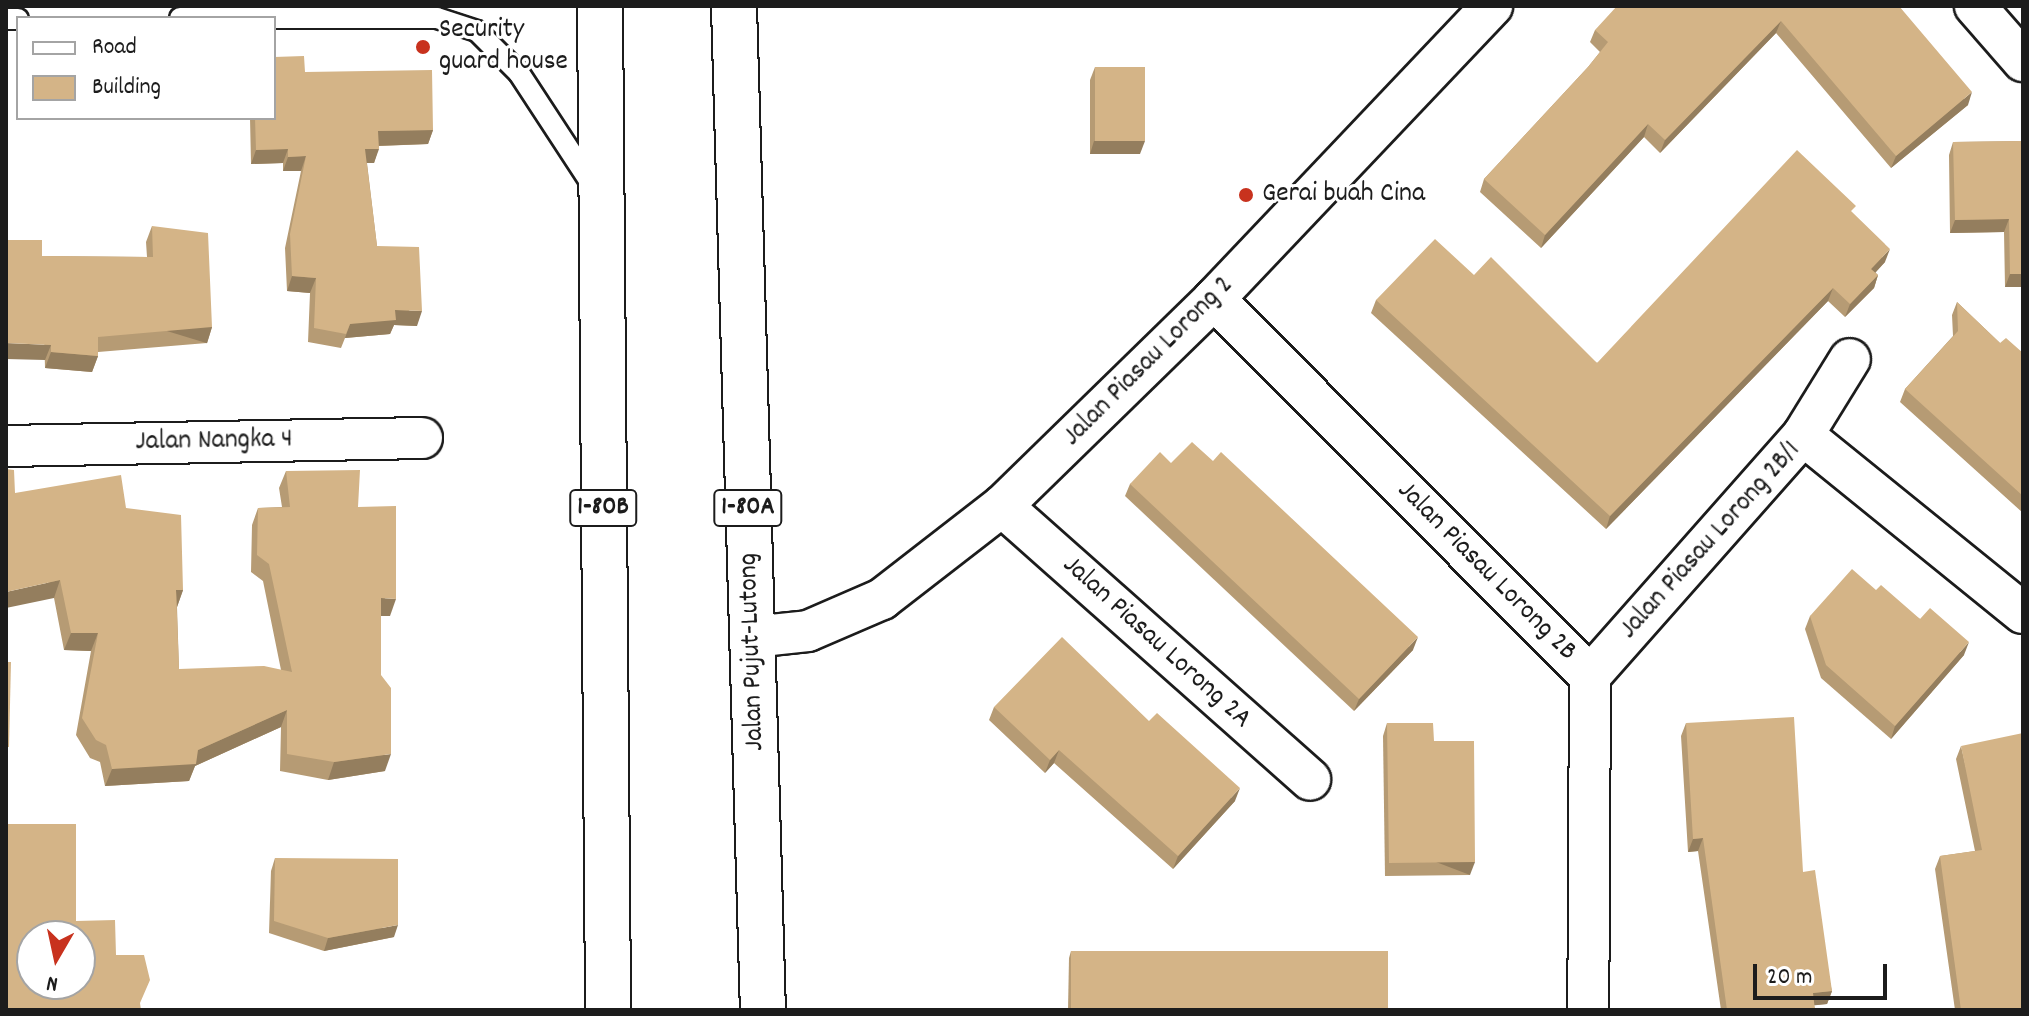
<!DOCTYPE html>
<html>
<head>
<meta charset="utf-8">
<style>
  body { margin:0 }
  #map { position:relative; width:2029px; height:1016px; overflow:hidden; background:#fff; font-family:Dekko,sans-serif }
  div>[style] { position:absolute }
  .roads { filter:drop-shadow(2px 0 #1c1c1c) drop-shadow(-2px 0 #1c1c1c) drop-shadow(0 2px #1c1c1c) drop-shadow(0 -2px #1c1c1c) }
  .service>* { height:20px; margin:-10px; padding:0 10px; transform-origin:10px; border-radius:10px; background:#fff }
  .minor>* { height:40px; margin:-20px; padding:0 20px; transform-origin:20px; border-radius:20px; background:#fff }
  .trunk>* { height:44px; margin:-22px; padding:0 22px; transform-origin:22px; border-radius:22px; background:#fff }
  .wall>* { inset:0; background:#b69b74 }
  .shaded-wall>* { inset:0; background:#947e5e; transform-origin:0 0 }
  .building>* { inset:0; background:#d4b487; transform-origin:0 0 }
  .dots>* { width:22px; height:22px; translate:-50% -50%; box-sizing:border-box; border:4px solid #fff; border-radius:50% }
  span { translate:-50% -50%; white-space:nowrap; text-align:center; line-height:1.15; -webkit-text-stroke:6px #fff; paint-order:stroke }
  .shield-label span { padding:2px 6px; background:#fff; border:2px solid; border-radius:6px; -webkit-text-stroke-width:0 }
  .shield-label { font-size:26px; color:#1c1c1c; font-weight:700 }
  .poi-label { font-size:28px; color:#1c1c1c }
  .left { translate:0 -50%; text-align:left }
  .street-label { font-size:28px; color:#1c1c1c }
  .frame { position:absolute; inset:0; border:8px solid #1c1c1c; pointer-events:none }
  .legend { position:absolute; left:16px; top:16px; width:260px; height:104px; box-sizing:border-box; background:#fff; border:2px solid #a4a4a4; margin:0; padding:10px 14px; list-style:none; font-size:24px; color:#1c1c1c }
  .legend li { display:flex; align-items:center; gap:16px; height:40px }
  .legend b { width:40px; border:2px solid #a4a4a4 }
  .north { position:absolute; left:16px; top:920px; width:80px; height:80px; box-sizing:border-box; background:#fff; border:2px solid #a4a4a4; border-radius:50%; rotate:189deg; font-size:22px; font-weight:700; line-height:32px; text-align:center; color:#1c1c1c }
  .north::after { content:''; display:block; margin:auto; width:28px; height:36px; background:#c8321e; clip-path:polygon(50% 0,100% 100%,50% 72%,0 100%) }
  .scale { position:absolute; left:1753px; top:964px; width:134px; height:36px; box-sizing:border-box; border:4px solid #1c1c1c; border-top:0; padding-left:10px; font-size:24px; line-height:28px; white-space:nowrap; color:#1c1c1c; -webkit-text-stroke:6px #fff; paint-order:stroke }
</style>
</head>
<body>
<div id="map">
  <div class="roads">
    <div class="service">
      <i style="left:180px;top:18px;width:257px"></i>
      <i style="left:437px;top:18px;width:42px;rotate:18deg"></i>
      <i style="left:477px;top:31px;width:59px;rotate:45deg"></i>
      <i style="left:519px;top:73px;width:135px;rotate:56.8deg"></i>
      <i style="left:6px;top:19px;width:12px"></i>
    </div>
    <div class="minor">
      <i style="left:1975px;top:6px;width:73px;rotate:48.9deg"></i>
      <i style="left:1214px;top:299px;width:532px;rotate:45.08deg"></i>
      <i style="left:1590px;top:676px;width:334px;rotate:90.3deg"></i>
      <i style="left:1803px;top:435px;width:89px;rotate:-58.3deg"></i>
      <i style="left:6px;top:446px;width:416px;rotate:-1.1deg"></i>
      <i style="left:1002px;top:506px;width:412px;rotate:41.6deg"></i>
      <i style="left:752px;top:637px;width:56px;rotate:-6.1deg"></i>
      <i style="left:808px;top:631px;width:81px;rotate:-23.4deg"></i>
      <i style="left:882px;top:599px;width:152px;rotate:-37.8deg"></i>
      <i style="left:1002px;top:506px;width:296px;rotate:-44.3deg"></i>
      <i style="left:1214px;top:299px;width:404px;rotate:-46.5deg"></i>
      <i style="left:1590px;top:676px;width:322px;rotate:-48.5deg"></i>
      <i style="left:1803px;top:435px;width:283px;rotate:39deg"></i>
    </div>
    <div class="trunk">
      <i style="left:600px;top:6px;width:1004px;rotate:89.54deg"></i>
      <i style="left:734px;top:6px;width:1004px;rotate:88.35deg"></i>
    </div>
  </div>
  <div class="wall">
    <i style="clip-path:polygon(1899px 6px,1968px 105px,1891px 168px,1776px 33px,1660px 153px,1644px 137px,1541px 248px,1480px 192px,1484px 179px,1588px 67px,1600px 52px,1590px 42px,1595px 30px)"></i>
    <i style="clip-path:polygon(1095px 67px,1140px 154px,1090px 154px,1090px 80px)"></i>
    <i style="clip-path:polygon(305px 72px,433px 130px,428px 144px,379px 146px,374px 163px,367px 163px,377px 246px,417px 326px,394px 325px,390px 334px,345px 338px,341px 348px,308px 342px,310px 293px,287px 291px,285px 248px,301px 171px,283px 171px,283px 163px,251px 164px,250px 118px,274px 118px)"></i>
    <i style="clip-path:polygon(2023px 141px,2023px 287px,2005px 287px,2004px 232px,1950px 233px,1949px 155px,1953px 142px)"></i>
    <i style="clip-path:polygon(1853px 214px,1885px 262px,1875px 272px,1878px 275px,1874px 288px,1845px 317px,1828px 301px,1606px 529px,1371px 313px,1376px 300px,1474px 275px,1597px 363px)"></i>
    <i style="clip-path:polygon(152px 226px,212px 327px,207px 343px,98px 352px,98px 356px,92px 372px,45px 368px,42px 256px,147px 257px,146px 242px)"></i>
    <i style="clip-path:polygon(1957px 302px,2000px 343px,2023px 353px,2023px 513px,1900px 402px,1905px 389px,1953px 336px,1952px 315px)"></i>
    <i style="clip-path:polygon(1171px 463px,1413px 650px,1354px 711px,1125px 496px,1130px 484px)"></i>
    <i style="clip-path:polygon(286px 471px,358px 507px,390px 616px,381px 616px,381px 675px,385px 771px,328px 780px,280px 771px,281px 727px,195px 766px,189px 781px,105px 786px,100px 762px,90px 758px,76px 735px,91px 651px,64px 650px,54px 598px,15px 493px,126px 508px,183px 590px,177px 607px,179px 669px,281px 670px,263px 581px,251px 572px,252px 525px,258px 508px,282px 507px,279px 488px)"></i>
    <i style="clip-path:polygon(1876px 590px,1920px 619px,1964px 655px,1891px 739px,1821px 678px,1805px 629px,1810px 616px)"></i>
    <i style="clip-path:polygon(994px 707px,1149px 721px,1235px 801px,1173px 869px,1054px 763px,1045px 773px,989px 720px)"></i>
    <i style="clip-path:polygon(1387px 723px,1434px 741px,1470px 875px,1385px 876px,1383px 736px)"></i>
    <i style="clip-path:polygon(1686px 723px,1803px 872px,1832px 991px,1827px 1004px,1814px 1005px,1815px 1010px,1721px 1010px,1698px 851px,1688px 852px,1681px 736px)"></i>
    <i style="clip-path:polygon(1961px 746px,2023px 1010px,1955px 1010px,1935px 869px,1940px 856px,1975px 851px,1956px 759px)"></i>
    <i style="clip-path:polygon(275px 858px,394px 937px,324px 951px,269px 933px,271px 871px)"></i>
    <i style="clip-path:polygon(1071px 951px,1388px 1010px,1068px 1010px,1069px 958px)"></i>
  </div>
  <div class="shaded-wall">
    <i style="clip-path:polygon(1781px 21px,1776px 33px,1660px 153px,1665px 140px)"></i>
    <i style="clip-path:polygon(1972px 92px,1968px 105px,1891px 168px,1896px 156px)"></i>
    <i style="clip-path:polygon(1648px 124px,1644px 137px,1541px 248px,1545px 235px)"></i>
    <i style="clip-path:polygon(433px 130px,428px 144px,373px 146px,378px 131px)"></i>
    <i style="clip-path:polygon(1094px 141px,1145px 141px,1140px 154px,1090px 154px)"></i>
    <i style="clip-path:polygon(288px 149px,283px 163px,251px 164px,256px 150px)"></i>
    <i style="clip-path:polygon(365px 149px,379px 149px,374px 163px,360px 163px)"></i>
    <i style="clip-path:polygon(306px 156px,301px 171px,283px 171px,288px 157px)"></i>
    <i style="clip-path:polygon(2009px 219px,2004px 232px,1950px 233px,1955px 220px)"></i>
    <i style="clip-path:polygon(1890px 249px,1885px 262px,1867px 282px,1871px 269px)"></i>
    <i style="clip-path:polygon(2010px 274px,2023px 274px,2023px 287px,2005px 287px)"></i>
    <i style="clip-path:polygon(1878px 275px,1874px 288px,1845px 317px,1850px 304px)"></i>
    <i style="clip-path:polygon(292px 276px,316px 278px,310px 293px,287px 291px)"></i>
    <i style="clip-path:polygon(1833px 288px,1828px 301px,1606px 529px,1610px 516px)"></i>
    <i style="clip-path:polygon(395px 310px,422px 311px,417px 326px,394px 325px,390px 334px,345px 338px,350px 324px)"></i>
    <i style="left:212px;top:327px;width:17px;height:114px;rotate:107deg"></i>
    <i style="clip-path:polygon(6px 343px,51px 345px,45px 360px,6px 359px)"></i>
    <i style="clip-path:polygon(51px 352px,98px 356px,92px 372px,45px 368px)"></i>
    <i style="clip-path:polygon(60px 580px,54px 598px,6px 608px,6px 592px)"></i>
    <i style="clip-path:polygon(176px 590px,183px 590px,177px 607px)"></i>
    <i style="clip-path:polygon(381px 598px,396px 599px,390px 616px,375px 616px)"></i>
    <i style="clip-path:polygon(71px 633px,98px 633px,91px 651px,64px 650px)"></i>
    <i style="clip-path:polygon(1418px 637px,1413px 650px,1354px 711px,1359px 699px)"></i>
    <i style="clip-path:polygon(1969px 642px,1964px 655px,1891px 739px,1895px 726px)"></i>
    <i style="clip-path:polygon(287px 710px,281px 727px,195px 766px,189px 781px,105px 786px,112px 769px,198px 750px)"></i>
    <i style="clip-path:polygon(1059px 750px,1054px 763px,1045px 773px,1050px 760px)"></i>
    <i style="clip-path:polygon(391px 754px,385px 771px,328px 780px,334px 762px)"></i>
    <i style="clip-path:polygon(1240px 788px,1235px 801px,1173px 869px,1178px 856px)"></i>
    <i style="clip-path:polygon(1703px 838px,1698px 851px,1688px 852px,1693px 839px)"></i>
    <i style="left:1475px;top:862px;width:14px;height:86px;rotate:111deg"></i>
    <i style="clip-path:polygon(398px 925px,394px 937px,324px 951px,328px 938px)"></i>
    <i style="clip-path:polygon(1832px 991px,1827px 1004px,1808px 1006px,1813px 993px)"></i>
  </div>
  <div class="building">
    <i style="clip-path:polygon(1617px 6px,1899px 6px,1972px 92px,1896px 156px,1781px 21px,1665px 140px,1648px 124px,1545px 235px,1484px 179px,1588px 67px,1608px 42px,1595px 30px)"></i>
    <i style="clip-path:polygon(304px 56px,305px 72px,432px 70px,433px 130px,378px 131px,379px 149px,365px 149px,377px 246px,419px 247px,422px 311px,395px 310px,396px 320px,350px 324px,346px 334px,314px 328px,316px 278px,292px 276px,290px 234px,306px 156px,288px 157px,288px 149px,256px 150px,255px 118px,274px 118px,274px 57px)"></i>
    <i style="left:1095px;top:67px;width:50px;height:74px"></i>
    <i style="clip-path:polygon(2023px 141px,2023px 274px,2010px 274px,2009px 219px,1955px 220px,1953px 142px)"></i>
    <i style="clip-path:polygon(1797px 150px,1856px 206px,1851px 211px,1890px 249px,1871px 269px,1878px 275px,1850px 304px,1833px 288px,1610px 516px,1376px 300px,1435px 239px,1474px 275px,1491px 257px,1597px 363px)"></i>
    <i style="clip-path:polygon(152px 226px,208px 233px,212px 327px,98px 337px,98px 356px,51px 352px,51px 345px,6px 343px,6px 240px,42px 240px,42px 256px,153px 257px)"></i>
    <i style="clip-path:polygon(1957px 302px,2000px 343px,2006px 338px,2023px 353px,2023px 496px,1905px 389px,1958px 331px)"></i>
    <i style="clip-path:polygon(1192px 442px,1213px 461px,1221px 452px,1418px 637px,1359px 699px,1130px 484px,1160px 452px,1171px 463px)"></i>
    <i style="clip-path:polygon(6px 469px,14px 470px,15px 493px,121px 475px,126px 508px,181px 515px,183px 590px,176px 590px,179px 669px,264px 666px,292px 672px,269px 564px,257px 555px,258px 508px,290px 507px,286px 471px,360px 470px,358px 507px,396px 506px,396px 599px,381px 598px,381px 675px,391px 688px,391px 754px,334px 762px,287px 754px,287px 710px,198px 750px,196px 764px,112px 769px,106px 745px,96px 740px,82px 718px,98px 633px,71px 633px,60px 580px,6px 592px)"></i>
    <i style="clip-path:polygon(1852px 569px,1876px 590px,1881px 585px,1920px 619px,1930px 608px,1969px 642px,1895px 726px,1826px 665px,1810px 616px)"></i>
    <i style="clip-path:polygon(1062px 637px,1149px 721px,1157px 713px,1240px 788px,1178px 856px,1059px 750px,1050px 760px,994px 707px)"></i>
    <i style="clip-path:polygon(6px 662px,11px 662px,9px 747px,6px 747px)"></i>
    <i style="clip-path:polygon(1794px 717px,1803px 872px,1815px 870px,1832px 991px,1813px 993px,1815px 1010px,1727px 1010px,1703px 838px,1693px 839px,1686px 723px)"></i>
    <i style="clip-path:polygon(1387px 723px,1433px 723px,1434px 741px,1474px 741px,1475px 862px,1389px 863px)"></i>
    <i style="clip-path:polygon(2023px 733px,2023px 1010px,1961px 1010px,1940px 856px,1982px 850px,1961px 746px)"></i>
    <i style="clip-path:polygon(evenodd,6px 808px,7px 824px,76px 824px,76px 921px,115px 920px,116px 955px,144px 955px,150px 980px,140px 1003px,141px 1010px,6px 1010px,6px 808px,32px 936px,80px 936px,80px 984px,32px 984px,32px 936px)"></i>
    <i style="clip-path:polygon(275px 858px,398px 859px,398px 925px,328px 938px,274px 921px)"></i>
    <i style="left:1071px;top:951px;width:317px;height:59px"></i>
  </div>
  <div class="dots">
    <i style="left:423px;top:47px;background:#c8321e"></i>
    <i style="left:1246px;top:195px;background:#c8321e"></i>
  </div>
  <div class="shield-label">
    <span style="left:603px;top:508px">1-80B</span>
    <span style="left:748px;top:508px">1-80A</span>
  </div>
  <div class="poi-label">
    <span class="left" style="left:439px;top:47px">Security<br>guard house</span>
    <span class="left" style="left:1262px;top:195px">Gerai buah Cina</span>
  </div>
  <div class="street-label">
    <span style="left:1149px;top:362px;rotate:-45deg">Jalan Piasau Lorong 2</span>
    <span style="left:214px;top:442px;rotate:-1deg">Jalan Nangka 4</span>
    <span style="left:1711px;top:541px;rotate:-48deg">Jalan Piasau Lorong 2B/1</span>
    <span style="left:1486px;top:572px;rotate:45deg">Jalan Piasau Lorong 2B</span>
    <span style="left:1156px;top:643px;rotate:42deg">Jalan Piasau Lorong 2A</span>
    <span style="left:753px;top:652px;rotate:-92deg">Jalan Pujut-Lutong</span>
  </div>
  <div class="frame"></div>
  <ul class="legend">
  <li><b style="height:10px;background:#fff"></b>Road</li>
  <li><b style="height:22px;background:#d4b487"></b>Building</li>
  </ul>
  <div class="north">N</div>
  <div class="scale">20 m</div>
</div>
</body>
</html>
